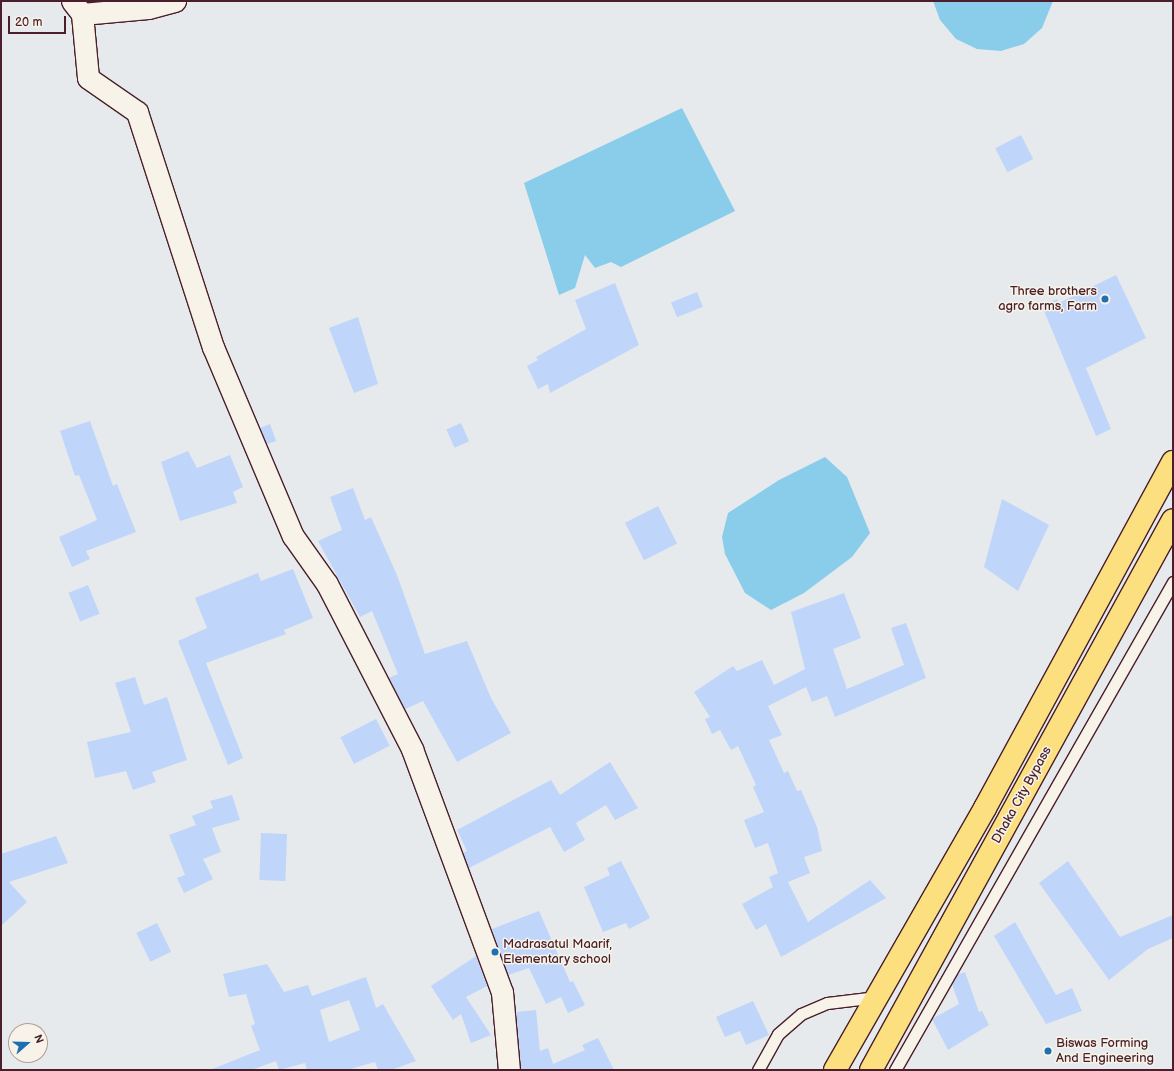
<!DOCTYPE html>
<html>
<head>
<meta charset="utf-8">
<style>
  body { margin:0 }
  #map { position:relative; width:1174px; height:1071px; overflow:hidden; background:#e6eaed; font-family:"Balsamiq Sans",sans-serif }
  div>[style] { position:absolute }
  .water>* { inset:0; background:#8acdeb }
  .building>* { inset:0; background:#bfd5fa; transform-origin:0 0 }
  .roads { filter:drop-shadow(1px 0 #4a1f2b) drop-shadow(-1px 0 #4a1f2b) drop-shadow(0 1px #4a1f2b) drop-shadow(0 -1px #4a1f2b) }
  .lane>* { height:11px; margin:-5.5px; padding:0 5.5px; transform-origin:5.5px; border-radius:5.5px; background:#f7f3e8 }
  .street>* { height:21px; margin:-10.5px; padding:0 10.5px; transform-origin:10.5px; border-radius:10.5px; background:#f7f3e8 }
  .highway>* { height:22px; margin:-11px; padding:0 11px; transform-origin:11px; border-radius:11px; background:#fce080 }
  .dots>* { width:11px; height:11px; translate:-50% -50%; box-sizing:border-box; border:2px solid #f7f3e8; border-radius:50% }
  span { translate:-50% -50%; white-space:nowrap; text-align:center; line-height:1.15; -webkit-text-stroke:3px #f7f3e8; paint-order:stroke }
  .poi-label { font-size:13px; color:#4a1f2b }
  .right { translate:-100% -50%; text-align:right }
  .left { translate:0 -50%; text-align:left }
  .street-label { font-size:13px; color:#4a1f2b }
  .frame { position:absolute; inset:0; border:2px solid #4a1f2b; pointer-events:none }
  .north { position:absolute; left:8px; top:1023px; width:40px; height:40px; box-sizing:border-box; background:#f7f3e8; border:1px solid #b29e9c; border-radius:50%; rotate:70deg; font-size:11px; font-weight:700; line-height:16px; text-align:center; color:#4a1f2b }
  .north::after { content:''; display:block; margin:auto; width:14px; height:18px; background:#1f6fb2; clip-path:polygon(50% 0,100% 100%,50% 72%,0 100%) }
  .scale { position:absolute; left:8px; top:16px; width:58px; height:18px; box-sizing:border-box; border:2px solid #4a1f2b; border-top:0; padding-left:5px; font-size:12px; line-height:14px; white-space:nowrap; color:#4a1f2b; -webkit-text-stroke:3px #f7f3e8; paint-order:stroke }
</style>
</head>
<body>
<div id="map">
  <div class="water">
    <i style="clip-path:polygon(933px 1px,1053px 1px,1042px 28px,1024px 44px,1001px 51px,977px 49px,956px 39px,940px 20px)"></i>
    <i style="clip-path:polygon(682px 108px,735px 211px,621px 267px,611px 262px,595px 268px,585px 255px,575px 288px,559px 295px,524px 183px)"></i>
    <i style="clip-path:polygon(825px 457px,847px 477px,870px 533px,852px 557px,804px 593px,771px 610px,745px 593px,725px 554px,722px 537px,728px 513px,779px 480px)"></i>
  </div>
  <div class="building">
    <i style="left:1021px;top:135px;width:27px;height:29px;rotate:63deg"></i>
    <i style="clip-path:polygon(1116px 275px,1146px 338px,1086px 368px,1111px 429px,1096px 436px,1042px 306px,1057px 299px,1059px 303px)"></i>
    <i style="clip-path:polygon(615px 283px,639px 345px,550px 393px,548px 384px,538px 389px,527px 366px,538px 360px,536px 357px,586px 329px,575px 300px)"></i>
    <i style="left:697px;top:292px;width:16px;height:28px;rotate:68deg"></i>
    <i style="clip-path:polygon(358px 317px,378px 384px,354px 393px,329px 328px)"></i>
    <i style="clip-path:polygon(90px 421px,113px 486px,117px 484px,136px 532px,86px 551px,90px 559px,72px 567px,59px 537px,97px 520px,79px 475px,75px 476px,60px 431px)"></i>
    <i style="left:461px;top:423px;width:20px;height:16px;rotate:66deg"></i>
    <i style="clip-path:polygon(270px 424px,276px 441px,267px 444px,260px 428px)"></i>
    <i style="clip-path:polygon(188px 451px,197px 468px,230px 455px,243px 487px,233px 492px,237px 503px,180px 521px,161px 462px)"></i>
    <i style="clip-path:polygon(353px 488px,365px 520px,371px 517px,397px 575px,425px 654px,467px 641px,491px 698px,511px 733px,457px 762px,423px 701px,405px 709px,389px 678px,398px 674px,372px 611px,360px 617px,318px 541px,342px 530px,330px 497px)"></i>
    <i style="clip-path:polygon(1002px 499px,1049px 525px,1018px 591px,984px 567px)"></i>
    <i style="left:658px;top:506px;width:42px;height:37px;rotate:63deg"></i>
    <i style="clip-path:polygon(293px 569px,313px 618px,284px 630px,286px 634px,206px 663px,243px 758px,228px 765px,178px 641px,207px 628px,195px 598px,258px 573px,261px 581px)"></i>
    <i style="left:88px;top:585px;width:31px;height:21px;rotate:68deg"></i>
    <i style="clip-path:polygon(844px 593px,861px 638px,833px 649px,847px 689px,904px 665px,891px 628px,906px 623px,926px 678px,835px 717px,827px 696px,812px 702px,806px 687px,768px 706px,782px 735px,769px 740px,784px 773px,788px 771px,797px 791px,801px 790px,817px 827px,822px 851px,804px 857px,810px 873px,788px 882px,808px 922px,870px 880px,886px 898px,781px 957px,766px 924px,756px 930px,742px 904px,773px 887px,769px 877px,778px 873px,768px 843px,755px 848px,744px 820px,764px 812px,753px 787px,756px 785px,738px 746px,731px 750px,720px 730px,712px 734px,705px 719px,710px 717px,694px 692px,733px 666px,737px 671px,762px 660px,774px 685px,805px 669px,791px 612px)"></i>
    <i style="clip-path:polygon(135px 677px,144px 705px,167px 697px,187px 760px,152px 772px,156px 782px,133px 790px,126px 771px,95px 778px,87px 742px,131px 732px,115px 683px)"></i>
    <i style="left:376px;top:719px;width:30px;height:40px;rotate:63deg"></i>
    <i style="clip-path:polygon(610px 762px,638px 808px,615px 820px,606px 805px,576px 823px,585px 840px,564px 852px,550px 827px,469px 868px,463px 853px,467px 851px,457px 830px,551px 780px,560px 795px)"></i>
    <i style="clip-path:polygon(232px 795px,240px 820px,212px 828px,221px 852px,203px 859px,213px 879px,184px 893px,177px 878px,185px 875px,169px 835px,196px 825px,192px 816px,213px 808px,210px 801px)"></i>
    <i style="left:261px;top:833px;width:26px;height:47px;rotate:2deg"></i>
    <i style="clip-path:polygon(56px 836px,68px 863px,9px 882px,27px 902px,1px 926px,1px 854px)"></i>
    <i style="clip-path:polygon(621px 861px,650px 918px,629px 929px,626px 923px,603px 932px,584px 887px,610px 875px,607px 868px)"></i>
    <i style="clip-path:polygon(1068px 861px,1120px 937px,1173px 915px,1173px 938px,1148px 949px,1109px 980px,1039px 883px)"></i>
    <i style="clip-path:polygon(539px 911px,570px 982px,573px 981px,585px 1005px,568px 1013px,561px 997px,546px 1004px,529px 968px,508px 975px,492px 929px)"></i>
    <i style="clip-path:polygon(1015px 922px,1056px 995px,1072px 988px,1082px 1011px,1046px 1024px,994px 936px)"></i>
    <i style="left:157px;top:923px;width:32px;height:23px;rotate:64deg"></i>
    <i style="clip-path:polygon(476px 956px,487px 986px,466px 997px,491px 1035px,471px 1043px,461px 1014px,453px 1020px,431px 986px)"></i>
    <i style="clip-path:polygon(evenodd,267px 964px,284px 992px,308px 985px,312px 996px,366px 977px,376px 1008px,383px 1004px,416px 1061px,391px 1070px,378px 1070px,375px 1062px,347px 1070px,307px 1070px,305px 1063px,279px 1070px,276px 1061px,251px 1070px,210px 1070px,260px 1050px,251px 1026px,255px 1024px,246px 994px,229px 997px,223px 974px,267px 964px,349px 1000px,360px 1030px,329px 1042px,320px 1010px,349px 1000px)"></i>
    <i style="clip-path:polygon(965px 972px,979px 1012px,982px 1011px,989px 1025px,948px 1050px,932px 1019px,959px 1004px,952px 984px,957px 975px)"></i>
    <i style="clip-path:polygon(753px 1001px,769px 1035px,746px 1045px,740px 1031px,725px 1037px,716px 1017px)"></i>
    <i style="clip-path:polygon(536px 1010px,540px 1051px,548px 1048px,553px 1064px,585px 1050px,582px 1045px,598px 1038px,614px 1070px,521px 1070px,516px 1012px)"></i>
  </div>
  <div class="roads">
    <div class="lane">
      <i style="left:758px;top:1070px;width:41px;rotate:-60.9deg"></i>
      <i style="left:778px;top:1034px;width:30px;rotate:-41deg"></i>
      <i style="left:801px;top:1014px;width:28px;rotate:-23deg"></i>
      <i style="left:827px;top:1003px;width:50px;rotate:-6.8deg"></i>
      <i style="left:895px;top:1070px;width:562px;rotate:-60.33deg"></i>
    </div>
    <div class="street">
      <i style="left:72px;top:1px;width:16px;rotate:52deg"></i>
      <i style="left:82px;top:14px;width:66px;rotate:-5.2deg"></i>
      <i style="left:148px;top:8px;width:28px;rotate:-15deg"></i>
      <i style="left:82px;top:14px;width:64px;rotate:84.6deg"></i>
      <i style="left:88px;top:78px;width:60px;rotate:34.8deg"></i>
      <i style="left:137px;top:112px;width:247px;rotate:72.1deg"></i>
      <i style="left:213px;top:347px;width:205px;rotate:67.1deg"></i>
      <i style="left:293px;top:536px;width:59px;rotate:54.7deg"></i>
      <i style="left:327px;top:584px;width:186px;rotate:62.7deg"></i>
      <i style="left:412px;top:749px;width:259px;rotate:69.7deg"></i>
      <i style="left:502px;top:992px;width:78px;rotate:84.9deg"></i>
    </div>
    <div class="highway">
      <i style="left:835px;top:1070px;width:302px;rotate:-60.2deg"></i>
      <i style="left:985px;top:808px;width:394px;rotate:-61.5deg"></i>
      <i style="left:871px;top:1070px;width:627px;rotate:-61.23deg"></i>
    </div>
  </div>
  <div class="dots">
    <i style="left:1105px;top:299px;background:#1f6fb2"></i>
    <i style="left:495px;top:952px;background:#1f6fb2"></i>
    <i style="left:1048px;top:1051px;background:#1f6fb2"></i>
  </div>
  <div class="poi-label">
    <span class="right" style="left:1097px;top:299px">Three brothers<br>agro farms, Farm</span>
    <span class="left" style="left:503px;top:952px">Madrasatul Maarif,<br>Elementary school</span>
    <span class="left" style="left:1056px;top:1051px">Biswas Forming<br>And Engineering</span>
  </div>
  <div class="street-label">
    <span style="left:1022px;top:795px;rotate:-61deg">Dhaka City Bypass</span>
  </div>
  <div class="frame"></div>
  <div class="north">N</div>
  <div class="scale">20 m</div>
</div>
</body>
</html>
